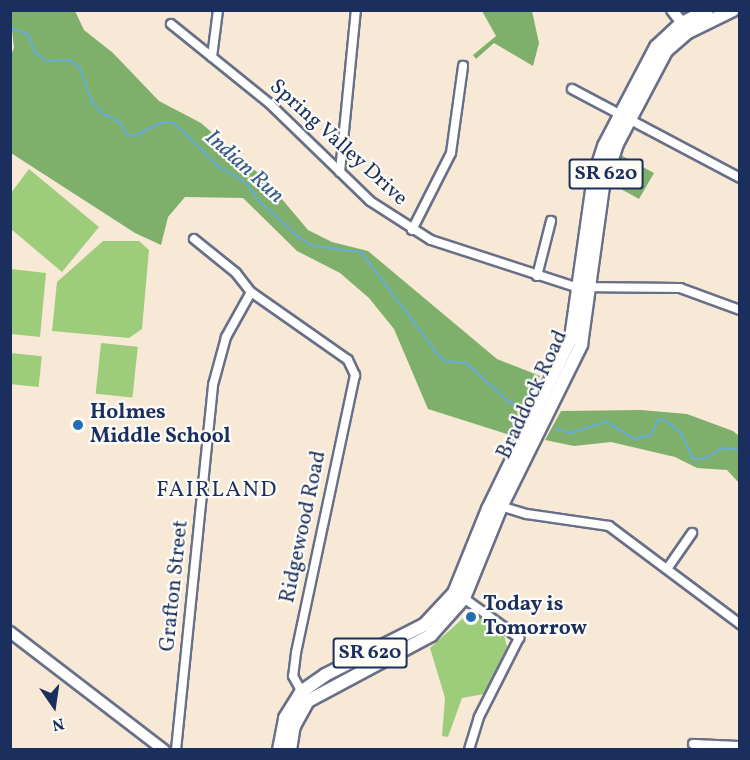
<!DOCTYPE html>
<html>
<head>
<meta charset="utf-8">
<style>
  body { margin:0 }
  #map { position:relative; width:750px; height:760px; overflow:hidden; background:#f8e9d7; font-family:Vollkorn,serif }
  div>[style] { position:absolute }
  .green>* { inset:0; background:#9dcc7b; transform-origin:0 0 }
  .forest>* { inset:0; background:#7eb06b }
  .stream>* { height:2px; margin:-1px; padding:0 1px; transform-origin:1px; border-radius:1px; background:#66acdc }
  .roads { filter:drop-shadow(2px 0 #687088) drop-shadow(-2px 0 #687088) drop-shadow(0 2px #687088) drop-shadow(0 -2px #687088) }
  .street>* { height:8px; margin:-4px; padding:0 4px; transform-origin:4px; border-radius:4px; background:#fff }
  .secondary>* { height:10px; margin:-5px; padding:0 5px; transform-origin:5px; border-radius:5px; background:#fff }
  .primary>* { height:12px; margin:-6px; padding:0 6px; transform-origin:6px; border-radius:6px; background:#fff }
  .dots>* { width:16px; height:16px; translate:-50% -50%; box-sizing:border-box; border:3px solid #fdfcf7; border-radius:50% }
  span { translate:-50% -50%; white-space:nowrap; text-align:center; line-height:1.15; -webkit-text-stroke:4.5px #fdfcf7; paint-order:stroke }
  .shield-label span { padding:2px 4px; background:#fdfcf7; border:2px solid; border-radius:4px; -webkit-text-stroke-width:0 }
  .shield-label { font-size:20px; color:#1b2f5e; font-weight:700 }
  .street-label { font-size:21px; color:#1b2f5e }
  .poi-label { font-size:21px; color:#1b2f5e; font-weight:700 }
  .left { translate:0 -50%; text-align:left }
  .water-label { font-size:22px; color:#355b8a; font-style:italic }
  .neighbourhood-label { font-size:22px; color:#1b2f5e; letter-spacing:1.5px }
  .frame { position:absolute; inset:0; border:12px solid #1b2f5e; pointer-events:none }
  .north { position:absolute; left:24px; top:676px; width:60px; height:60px; -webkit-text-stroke:4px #fdfcf7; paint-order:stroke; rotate:167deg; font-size:16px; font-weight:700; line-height:24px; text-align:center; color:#1b2f5e }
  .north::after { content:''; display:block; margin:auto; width:21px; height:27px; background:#1b2f5e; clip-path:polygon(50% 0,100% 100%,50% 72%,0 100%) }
</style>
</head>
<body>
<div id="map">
  <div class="green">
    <i style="clip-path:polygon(29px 169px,99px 227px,62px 272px,11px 229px,11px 193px)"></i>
    <i style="clip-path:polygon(103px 241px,139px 241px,149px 250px,142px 329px,129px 338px,52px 331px,57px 282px)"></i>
    <i style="clip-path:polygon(11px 269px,46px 273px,40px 337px,11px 334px)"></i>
    <i style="left:101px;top:343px;width:37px;height:51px;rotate:6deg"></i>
    <i style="left:11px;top:353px;width:31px;height:31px;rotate:6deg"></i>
    <i style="clip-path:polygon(471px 611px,504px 635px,507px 647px,484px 694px,462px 698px,448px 737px,442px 736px,445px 698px,430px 648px)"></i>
  </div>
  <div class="forest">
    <i style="clip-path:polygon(10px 11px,75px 11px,84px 30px,113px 53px,159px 101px,201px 123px,265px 179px,308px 230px,332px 242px,368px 251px,497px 359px,540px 376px,510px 435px,428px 409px,394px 329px,369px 298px,340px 273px,297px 251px,243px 198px,185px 197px,168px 217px,161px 245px,135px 233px,11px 153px,10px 58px,14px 48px)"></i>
    <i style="clip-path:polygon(482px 11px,532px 11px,539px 43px,533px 66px,494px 43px,476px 59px,473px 55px,496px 36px)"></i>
    <i style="clip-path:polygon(619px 154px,654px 173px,639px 199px,610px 183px)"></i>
    <i style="clip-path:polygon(641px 410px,687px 414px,733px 431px,739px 436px,739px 483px,727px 470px,697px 468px,675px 457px,611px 442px,574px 446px,545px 440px,561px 411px)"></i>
  </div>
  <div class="stream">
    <i style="left:10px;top:19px;width:10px;rotate:79deg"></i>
    <i style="left:12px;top:29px;width:17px;rotate:17deg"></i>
    <i style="left:28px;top:34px;width:19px;rotate:69deg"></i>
    <i style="left:35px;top:52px;width:14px;rotate:39deg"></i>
    <i style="left:46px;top:61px;width:24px;rotate:-2deg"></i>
    <i style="left:70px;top:60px;width:13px;rotate:39deg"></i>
    <i style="left:80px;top:68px;width:36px;rotate:71deg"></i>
    <i style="left:92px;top:102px;width:17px;rotate:45deg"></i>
    <i style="left:104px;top:114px;width:19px;rotate:28deg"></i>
    <i style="left:121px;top:123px;width:13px;rotate:67deg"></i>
    <i style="left:126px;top:135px;width:8px;rotate:7deg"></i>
    <i style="left:134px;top:136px;width:32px;rotate:-26deg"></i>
    <i style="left:163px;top:122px;width:11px;rotate:5deg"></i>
    <i style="left:174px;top:123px;width:62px;rotate:44.3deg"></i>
    <i style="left:218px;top:166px;width:33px;rotate:31deg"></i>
    <i style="left:246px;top:183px;width:24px;rotate:54deg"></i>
    <i style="left:260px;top:202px;width:54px;rotate:42deg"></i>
    <i style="left:300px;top:238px;width:15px;rotate:32deg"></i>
    <i style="left:313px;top:246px;width:48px;rotate:7.1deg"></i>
    <i style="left:361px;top:252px;width:130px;rotate:53.1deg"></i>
    <i style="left:439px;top:356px;width:8px;rotate:40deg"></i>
    <i style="left:445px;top:361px;width:21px;rotate:5deg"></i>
    <i style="left:466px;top:363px;width:57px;rotate:42.1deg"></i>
    <i style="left:508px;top:401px;width:17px;rotate:28deg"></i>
    <i style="left:556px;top:429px;width:15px;rotate:16deg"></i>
    <i style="left:570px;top:433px;width:39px;rotate:-17deg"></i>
    <i style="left:607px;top:422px;width:32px;rotate:32deg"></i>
    <i style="left:634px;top:439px;width:17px;rotate:-13deg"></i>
    <i style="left:651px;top:435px;width:17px;rotate:-65deg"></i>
    <i style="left:658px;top:420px;width:5px;rotate:-11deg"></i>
    <i style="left:663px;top:419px;width:23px;rotate:38deg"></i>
    <i style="left:681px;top:433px;width:29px;rotate:65deg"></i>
    <i style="left:693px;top:459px;width:11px"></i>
    <i style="left:704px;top:459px;width:21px;rotate:-31deg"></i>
    <i style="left:722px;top:448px;width:18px;rotate:3deg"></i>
  </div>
  <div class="roads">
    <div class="street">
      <i style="left:171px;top:24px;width:127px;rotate:38.9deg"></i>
      <i style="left:270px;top:104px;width:139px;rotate:44.1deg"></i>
      <i style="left:370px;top:201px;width:72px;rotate:32.6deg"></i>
      <i style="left:431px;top:240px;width:152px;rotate:18deg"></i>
      <i style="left:576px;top:287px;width:104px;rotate:0.6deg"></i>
      <i style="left:680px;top:288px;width:64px;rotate:20.1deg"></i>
      <i style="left:212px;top:57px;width:47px;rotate:-82.7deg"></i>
      <i style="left:572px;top:89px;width:190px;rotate:27.9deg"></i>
      <i style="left:340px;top:172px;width:163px;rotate:-84.4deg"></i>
      <i style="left:412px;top:230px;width:86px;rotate:-63.1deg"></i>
      <i style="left:451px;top:153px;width:88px;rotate:-82.1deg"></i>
      <i style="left:194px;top:239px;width:54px;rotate:39deg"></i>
      <i style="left:236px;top:273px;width:24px;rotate:52deg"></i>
      <i style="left:251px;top:292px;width:118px;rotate:35deg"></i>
      <i style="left:348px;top:360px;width:17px;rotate:65deg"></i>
      <i style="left:355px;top:375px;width:284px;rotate:102deg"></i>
      <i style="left:296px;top:653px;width:23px;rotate:97deg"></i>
      <i style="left:293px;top:676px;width:21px;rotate:61deg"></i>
      <i style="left:537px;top:276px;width:57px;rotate:-75.7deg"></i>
      <i style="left:497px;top:505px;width:31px;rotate:17deg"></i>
      <i style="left:527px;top:514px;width:83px;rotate:8.3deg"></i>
      <i style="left:609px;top:526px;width:164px;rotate:36.8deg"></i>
      <i style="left:667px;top:569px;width:44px;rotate:-55.2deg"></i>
      <i style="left:461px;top:596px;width:72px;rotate:35.9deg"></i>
      <i style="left:519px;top:638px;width:89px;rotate:116.9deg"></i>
      <i style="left:479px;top:717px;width:34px;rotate:107deg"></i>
      <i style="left:693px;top:744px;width:47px;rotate:2.4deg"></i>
      <i style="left:176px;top:750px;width:367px;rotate:-84.2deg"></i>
      <i style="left:213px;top:385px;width:50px;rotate:-74.8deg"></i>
      <i style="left:226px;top:337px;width:51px;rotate:-60.9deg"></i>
    </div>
    <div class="secondary">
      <i style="left:672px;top:10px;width:24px;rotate:52deg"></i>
      <i style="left:10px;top:632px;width:194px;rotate:37.5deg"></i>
    </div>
    <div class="primary">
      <i style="left:279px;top:750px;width:33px;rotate:-79deg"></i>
      <i style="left:285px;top:718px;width:31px;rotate:-58deg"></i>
      <i style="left:301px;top:692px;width:29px;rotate:-35deg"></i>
      <i style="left:325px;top:675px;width:111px;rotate:-26.8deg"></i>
      <i style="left:424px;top:625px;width:44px;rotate:-46.8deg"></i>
      <i style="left:454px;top:593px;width:91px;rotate:-68deg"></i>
      <i style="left:488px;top:509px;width:190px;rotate:-64.1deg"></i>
      <i style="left:571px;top:338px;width:163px;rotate:-81.9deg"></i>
      <i style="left:594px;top:177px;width:33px;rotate:-72deg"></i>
      <i style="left:604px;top:146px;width:112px;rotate:-62.3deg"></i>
      <i style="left:656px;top:47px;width:35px;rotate:-43deg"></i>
      <i style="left:682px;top:23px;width:28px;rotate:-27deg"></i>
      <i style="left:290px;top:750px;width:24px;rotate:-81deg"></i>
      <i style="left:294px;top:726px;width:29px;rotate:-61deg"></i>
      <i style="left:308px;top:701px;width:140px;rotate:-28.2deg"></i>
      <i style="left:431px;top:635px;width:50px;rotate:-48.3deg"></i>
      <i style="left:464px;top:598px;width:98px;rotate:-67.9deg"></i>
      <i style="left:501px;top:507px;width:181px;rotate:-63.7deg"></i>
      <i style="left:581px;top:345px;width:160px;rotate:-82.1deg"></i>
      <i style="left:603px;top:187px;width:45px;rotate:-72deg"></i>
      <i style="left:617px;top:144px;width:105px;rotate:-62.2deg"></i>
      <i style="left:666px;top:51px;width:29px;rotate:-41deg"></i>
      <i style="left:688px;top:32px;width:50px;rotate:-26.1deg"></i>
    </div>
  </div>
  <div class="dots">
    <i style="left:78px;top:425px;background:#1f6fb2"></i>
    <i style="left:471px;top:617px;background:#1f6fb2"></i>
  </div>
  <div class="shield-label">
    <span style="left:606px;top:174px">SR 620</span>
    <span style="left:370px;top:653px">SR 620</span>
  </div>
  <div class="street-label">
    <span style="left:338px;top:143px;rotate:42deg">Spring Valley Drive</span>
    <span style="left:533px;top:395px;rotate:-65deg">Braddock Road</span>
    <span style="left:304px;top:527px;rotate:-78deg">Ridgewood Road</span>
    <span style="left:175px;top:586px;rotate:-84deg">Grafton Street</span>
  </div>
  <div class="poi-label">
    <span class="left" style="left:90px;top:425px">Holmes<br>Middle School</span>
    <span class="left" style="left:483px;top:617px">Today is<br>Tomorrow</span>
  </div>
  <div class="water-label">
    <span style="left:244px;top:167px;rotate:42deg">Indian Run</span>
  </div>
  <div class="neighbourhood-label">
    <span style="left:217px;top:491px">FAIRLAND</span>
  </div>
  <div class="frame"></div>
  <div class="north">N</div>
</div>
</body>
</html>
